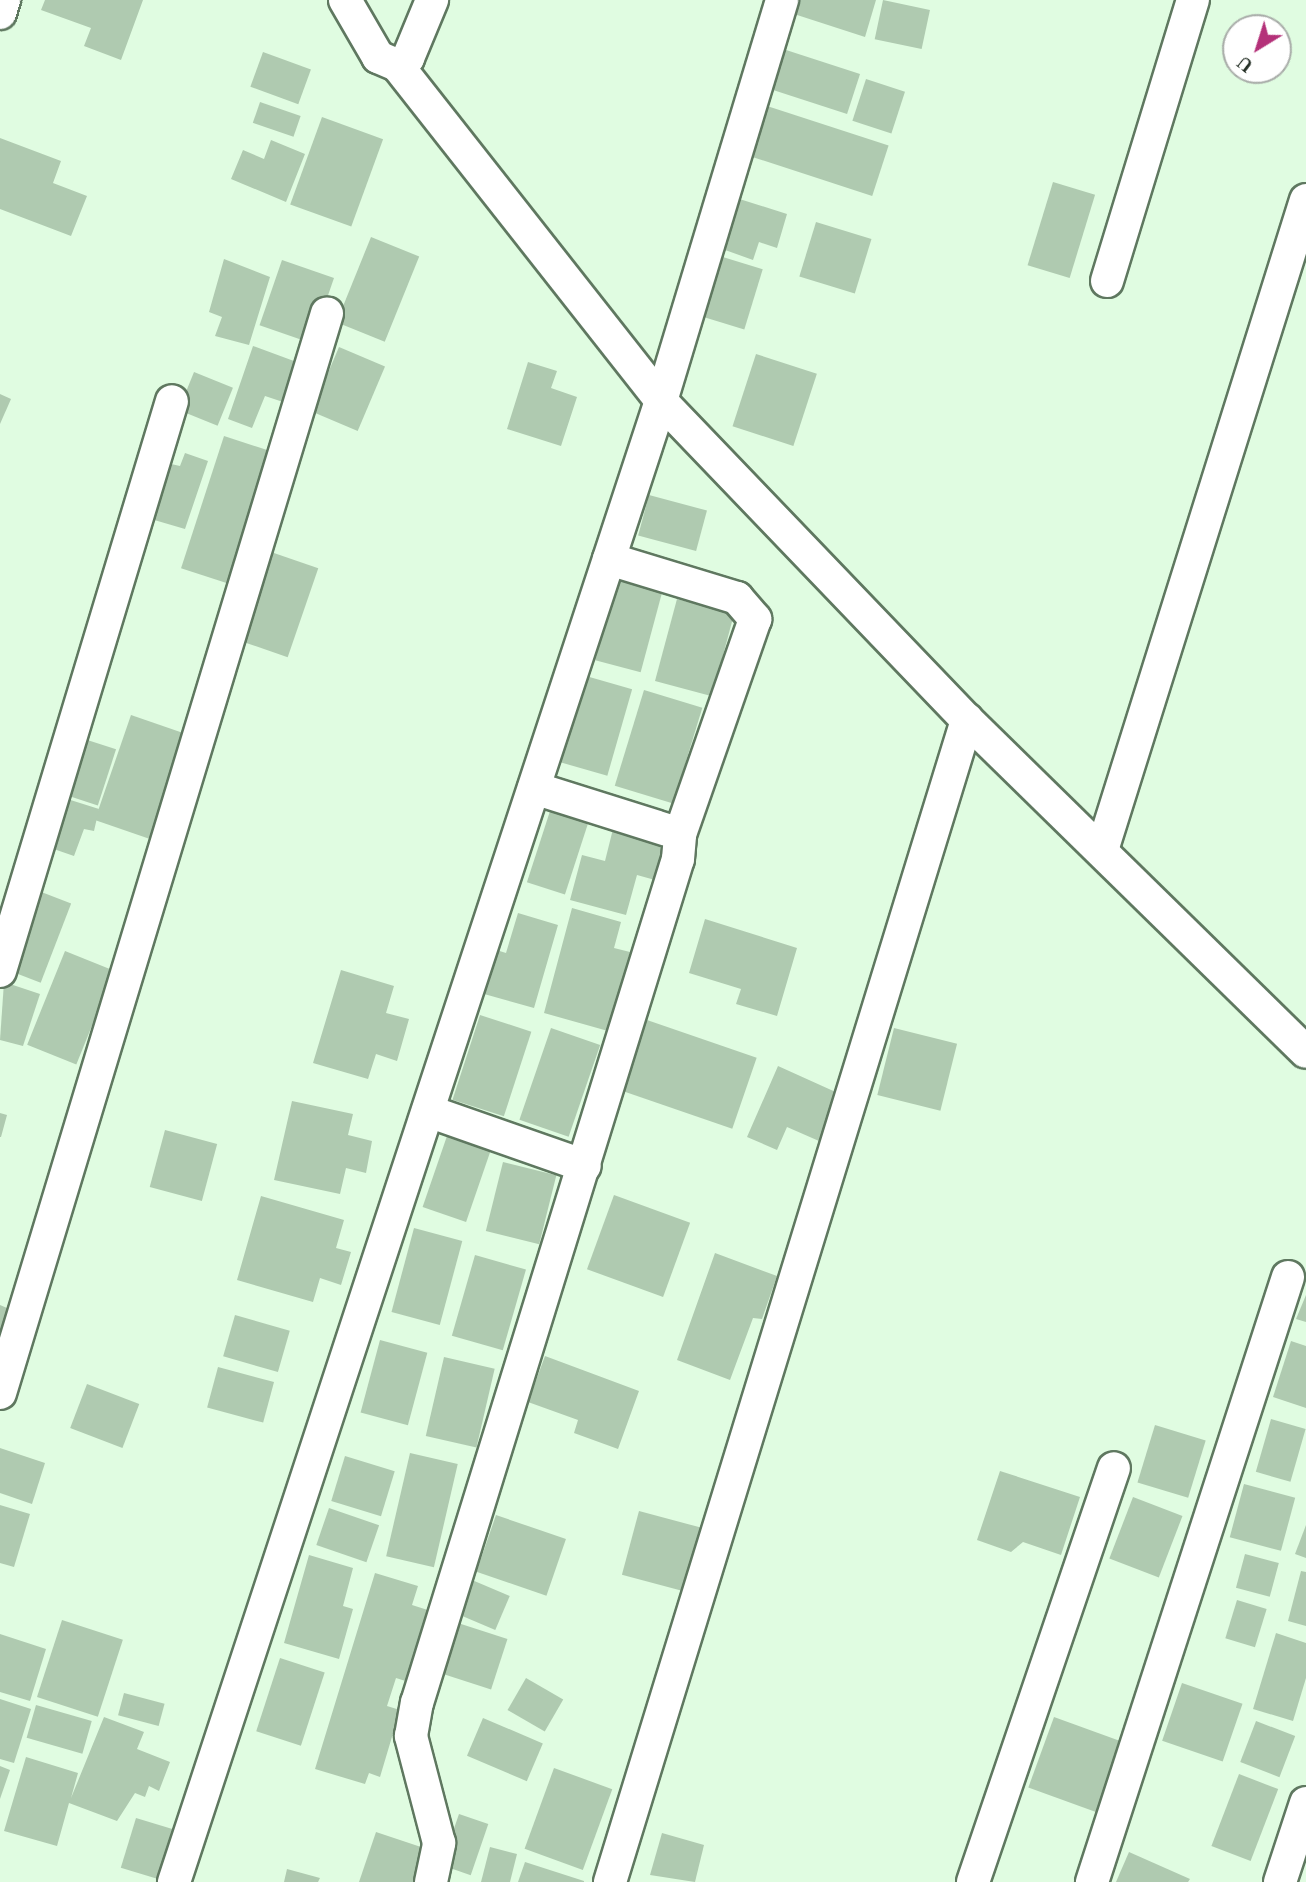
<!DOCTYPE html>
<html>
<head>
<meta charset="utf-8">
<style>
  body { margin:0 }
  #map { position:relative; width:1306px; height:1882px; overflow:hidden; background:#e0fce1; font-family:"Times New Roman",serif }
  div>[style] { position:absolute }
  .building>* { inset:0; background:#afcab0; transform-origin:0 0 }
  .roads { filter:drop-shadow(2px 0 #5f7860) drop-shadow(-2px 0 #5f7860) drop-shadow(0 2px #5f7860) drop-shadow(0 -2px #5f7860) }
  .street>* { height:32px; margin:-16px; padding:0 16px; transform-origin:16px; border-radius:16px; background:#fff }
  span { translate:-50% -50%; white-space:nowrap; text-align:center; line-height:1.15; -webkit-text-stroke:6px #fff; paint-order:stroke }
  .north { position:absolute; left:1222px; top:14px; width:70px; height:70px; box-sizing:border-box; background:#fff; border:2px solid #a8aca8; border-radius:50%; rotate:218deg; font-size:19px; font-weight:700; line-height:28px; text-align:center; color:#253026 }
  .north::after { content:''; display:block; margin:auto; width:24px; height:32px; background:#b43179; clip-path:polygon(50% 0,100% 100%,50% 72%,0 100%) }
</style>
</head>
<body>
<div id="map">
  <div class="building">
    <i style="clip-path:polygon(45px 0,143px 0,121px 60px,84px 46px,91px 28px,41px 10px)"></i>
    <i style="clip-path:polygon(798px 0,876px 0,865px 37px,794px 14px)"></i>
    <i style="left:883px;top:0;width:48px;height:40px;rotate:12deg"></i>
    <i style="left:783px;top:49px;width:81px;height:42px;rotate:18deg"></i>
    <i style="left:263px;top:52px;width:51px;height:37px;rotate:20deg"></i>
    <i style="left:866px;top:79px;width:41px;height:44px;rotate:18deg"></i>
    <i style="left:260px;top:102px;width:43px;height:22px;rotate:19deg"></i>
    <i style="left:764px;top:105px;width:131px;height:53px;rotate:18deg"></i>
    <i style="left:322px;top:117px;width:65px;height:93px;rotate:20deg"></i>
    <i style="clip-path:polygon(0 138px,61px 161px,53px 183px,87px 196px,71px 236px,0 209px)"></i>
    <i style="clip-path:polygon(271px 140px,305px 154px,286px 202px,231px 179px,243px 150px,264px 159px)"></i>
    <i style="left:1053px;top:182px;width:44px;height:87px;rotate:17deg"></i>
    <i style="clip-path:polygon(730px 196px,787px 214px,777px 248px,759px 242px,753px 260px,714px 246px)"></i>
    <i style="left:816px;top:222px;width:58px;height:57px;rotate:17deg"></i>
    <i style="left:371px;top:237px;width:52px;height:92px;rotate:22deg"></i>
    <i style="left:713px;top:254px;width:52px;height:63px;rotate:17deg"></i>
    <i style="clip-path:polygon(224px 259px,270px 277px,249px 345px,215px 336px,222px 317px,209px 312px)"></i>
    <i style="left:282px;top:260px;width:55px;height:69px;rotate:19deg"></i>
    <i style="clip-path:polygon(253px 346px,302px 364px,289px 404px,265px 396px,252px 428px,228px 419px)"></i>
    <i style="left:339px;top:347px;width:50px;height:70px;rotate:23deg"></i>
    <i style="left:756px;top:354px;width:64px;height:76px;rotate:18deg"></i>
    <i style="clip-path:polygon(528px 362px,557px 371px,551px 388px,577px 397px,561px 446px,507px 429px)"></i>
    <i style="left:194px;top:372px;width:42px;height:41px;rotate:22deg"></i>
    <i style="clip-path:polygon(0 394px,11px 399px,0 424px)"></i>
    <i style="left:224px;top:436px;width:51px;height:139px;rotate:18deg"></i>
    <i style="clip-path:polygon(185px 453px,208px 461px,185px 529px,144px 517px,162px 462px,180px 466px)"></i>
    <i style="left:649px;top:495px;width:60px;height:42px;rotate:15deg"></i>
    <i style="left:271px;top:552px;width:50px;height:94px;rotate:19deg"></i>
    <i style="left:617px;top:579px;width:47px;height:84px;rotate:15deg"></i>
    <i style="left:677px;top:599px;width:59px;height:85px;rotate:15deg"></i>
    <i style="left:586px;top:676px;width:48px;height:90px;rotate:16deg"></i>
    <i style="left:644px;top:690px;width:61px;height:100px;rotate:17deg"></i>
    <i style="left:131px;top:715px;width:59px;height:111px;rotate:19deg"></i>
    <i style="left:78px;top:737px;width:40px;height:59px;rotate:18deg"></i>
    <i style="clip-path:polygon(61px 797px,99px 809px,94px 831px,84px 829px,74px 856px,45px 846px)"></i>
    <i style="left:551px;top:808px;width:40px;height:78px;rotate:18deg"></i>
    <i style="clip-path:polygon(613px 829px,665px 843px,655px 880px,637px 875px,626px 915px,570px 900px,582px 855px,605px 861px)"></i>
    <i style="left:31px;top:888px;width:43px;height:85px;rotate:21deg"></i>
    <i style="clip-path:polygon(572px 908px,621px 922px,614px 948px,630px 952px,608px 1031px,544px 1013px)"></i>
    <i style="clip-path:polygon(518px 913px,558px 925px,534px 1008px,477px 992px,490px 948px,506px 953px)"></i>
    <i style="clip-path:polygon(705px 919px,797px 948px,777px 1016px,736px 1004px,741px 989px,689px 973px)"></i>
    <i style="left:65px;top:951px;width:53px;height:101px;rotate:22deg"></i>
    <i style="clip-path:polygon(341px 970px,394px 986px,386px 1013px,409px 1019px,397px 1061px,376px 1054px,368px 1079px,313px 1063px)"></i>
    <i style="clip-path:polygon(4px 982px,40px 994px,23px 1046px,0 1040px)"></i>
    <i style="left:480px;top:1015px;width:54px;height:89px;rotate:18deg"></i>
    <i style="left:647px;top:1020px;width:116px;height:75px;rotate:19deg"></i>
    <i style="left:551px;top:1028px;width:52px;height:97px;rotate:19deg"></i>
    <i style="left:894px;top:1028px;width:65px;height:69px;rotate:14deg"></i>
    <i style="clip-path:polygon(778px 1066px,840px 1094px,819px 1141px,787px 1127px,777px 1150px,747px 1137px)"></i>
    <i style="clip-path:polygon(292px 1101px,353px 1114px,348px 1135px,372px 1141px,366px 1173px,346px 1168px,340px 1194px,274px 1180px)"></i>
    <i style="clip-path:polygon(0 1113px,7px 1115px,1px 1137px,0 1137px)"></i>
    <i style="left:165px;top:1130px;width:54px;height:59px;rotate:15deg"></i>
    <i style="left:447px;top:1136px;width:46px;height:75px;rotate:19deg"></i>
    <i style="left:503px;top:1162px;width:55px;height:71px;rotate:14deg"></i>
    <i style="left:614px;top:1195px;width:81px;height:79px;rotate:20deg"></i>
    <i style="clip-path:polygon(261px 1196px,344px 1220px,336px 1248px,351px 1252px,341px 1285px,320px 1278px,313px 1302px,237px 1280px)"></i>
    <i style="left:414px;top:1228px;width:50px;height:87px;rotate:15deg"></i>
    <i style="clip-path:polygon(715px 1253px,777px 1276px,762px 1319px,753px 1318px,730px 1380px,677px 1360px)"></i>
    <i style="left:475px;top:1255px;width:53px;height:84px;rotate:16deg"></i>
    <i style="clip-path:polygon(1306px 1295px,1306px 1322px,1296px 1319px)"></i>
    <i style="clip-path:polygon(0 1305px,7px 1308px,1px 1330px,0 1330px)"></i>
    <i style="left:235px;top:1315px;width:57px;height:43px;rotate:16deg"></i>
    <i style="left:380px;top:1340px;width:49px;height:75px;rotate:15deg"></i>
    <i style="clip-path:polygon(1291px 1341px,1306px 1346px,1306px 1408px,1273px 1397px)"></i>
    <i style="clip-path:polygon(545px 1356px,639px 1391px,618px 1449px,574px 1433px,578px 1420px,528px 1402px)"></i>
    <i style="left:444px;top:1357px;width:52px;height:81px;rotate:13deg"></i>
    <i style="left:218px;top:1367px;width:58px;height:42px;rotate:15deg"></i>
    <i style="left:87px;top:1384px;width:56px;height:47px;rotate:21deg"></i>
    <i style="left:1271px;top:1419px;width:36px;height:55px;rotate:16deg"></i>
    <i style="left:1155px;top:1425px;width:53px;height:60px;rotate:17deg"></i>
    <i style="clip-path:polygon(0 1448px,45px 1463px,32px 1504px,0 1493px)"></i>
    <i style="left:410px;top:1453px;width:49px;height:106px;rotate:13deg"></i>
    <i style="left:345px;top:1456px;width:52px;height:47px;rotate:17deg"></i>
    <i style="clip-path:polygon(1000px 1471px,1080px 1497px,1061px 1555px,1023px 1542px,1011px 1552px,977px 1540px)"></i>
    <i style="left:1244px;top:1484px;width:53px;height:55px;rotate:15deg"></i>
    <i style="left:1133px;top:1497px;width:53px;height:66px;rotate:21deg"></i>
    <i style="clip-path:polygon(0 1505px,30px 1514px,14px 1567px,0 1563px)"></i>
    <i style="left:329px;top:1508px;width:53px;height:39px;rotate:19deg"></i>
    <i style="left:639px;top:1511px;width:64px;height:66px;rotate:15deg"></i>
    <i style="left:496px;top:1515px;width:74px;height:60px;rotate:19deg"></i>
    <i style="clip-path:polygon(1306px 1525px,1306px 1558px,1295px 1554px)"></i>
    <i style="left:1245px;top:1554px;width:35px;height:35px;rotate:15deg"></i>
    <i style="clip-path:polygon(309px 1555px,353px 1568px,343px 1606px,353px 1609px,339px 1659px,284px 1643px)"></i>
    <i style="clip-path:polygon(1301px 1571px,1306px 1572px,1306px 1626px,1288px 1621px)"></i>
    <i style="clip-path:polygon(375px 1573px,418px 1586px,412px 1605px,434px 1612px,412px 1683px,396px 1678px,387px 1706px,400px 1710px,380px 1777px,369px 1773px,365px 1784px,315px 1769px)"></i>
    <i style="left:472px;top:1580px;width:41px;height:37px;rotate:23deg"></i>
    <i style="left:1237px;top:1600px;width:31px;height:40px;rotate:17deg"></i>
    <i style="left:62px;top:1620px;width:64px;height:81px;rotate:18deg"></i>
    <i style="left:458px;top:1623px;width:52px;height:53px;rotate:18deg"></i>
    <i style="clip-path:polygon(1276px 1633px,1306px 1643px,1306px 1678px,1293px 1721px,1253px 1709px)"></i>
    <i style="clip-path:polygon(0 1634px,46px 1649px,30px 1701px,0 1692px)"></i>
    <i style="left:280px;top:1658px;width:47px;height:77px;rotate:18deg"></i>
    <i style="left:526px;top:1678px;width:43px;height:37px;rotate:30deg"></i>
    <i style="left:1182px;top:1683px;width:64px;height:61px;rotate:19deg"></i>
    <i style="left:124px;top:1693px;width:42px;height:23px;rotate:15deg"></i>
    <i style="clip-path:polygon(0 1699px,31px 1709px,14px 1763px,0 1759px)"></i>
    <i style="left:36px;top:1705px;width:58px;height:34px;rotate:16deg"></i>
    <i style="clip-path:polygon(104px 1717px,144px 1732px,137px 1749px,170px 1762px,159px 1791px,149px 1786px,145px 1797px,135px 1793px,117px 1821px,69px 1803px,57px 1846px,4px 1831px,26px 1757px,78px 1773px,71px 1798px)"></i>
    <i style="left:1054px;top:1717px;width:77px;height:75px;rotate:20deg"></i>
    <i style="left:483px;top:1718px;width:65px;height:41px;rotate:23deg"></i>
    <i style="left:1256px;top:1721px;width:42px;height:44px;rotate:21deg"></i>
    <i style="clip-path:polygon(0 1766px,10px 1770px,0 1799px)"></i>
    <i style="left:554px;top:1768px;width:62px;height:86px;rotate:20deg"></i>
    <i style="left:1239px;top:1774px;width:42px;height:77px;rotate:21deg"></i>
    <i style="left:459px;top:1814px;width:31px;height:54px;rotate:19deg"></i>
    <i style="left:136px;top:1818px;width:38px;height:52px;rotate:17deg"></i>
    <i style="clip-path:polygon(376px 1832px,433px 1851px,423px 1882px,359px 1882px)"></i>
    <i style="clip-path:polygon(662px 1833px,704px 1845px,695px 1882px,650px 1875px)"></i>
    <i style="clip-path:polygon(490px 1847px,517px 1854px,510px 1882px,481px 1882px)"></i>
    <i style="clip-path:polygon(1129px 1852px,1190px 1879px,1188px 1882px,1116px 1882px)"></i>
    <i style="clip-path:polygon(525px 1862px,584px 1881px,584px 1882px,518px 1882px)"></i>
    <i style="clip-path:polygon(287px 1869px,320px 1878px,318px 1882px,284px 1882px)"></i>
  </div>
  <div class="roads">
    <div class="street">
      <i style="left:345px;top:0;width:66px;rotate:59.9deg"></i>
      <i style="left:378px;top:57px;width:21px;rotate:23deg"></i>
      <i style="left:397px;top:65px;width:13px;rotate:-32deg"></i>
      <i style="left:408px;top:58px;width:63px;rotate:-67.5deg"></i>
      <i style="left:0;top:13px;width:14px;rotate:-73deg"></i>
      <i style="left:397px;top:65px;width:427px;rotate:51.8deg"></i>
      <i style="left:661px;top:401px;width:442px;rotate:46.2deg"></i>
      <i style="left:967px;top:720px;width:474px;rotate:44.4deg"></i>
      <i style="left:1107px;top:281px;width:294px;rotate:-73deg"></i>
      <i style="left:609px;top:559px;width:134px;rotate:16.9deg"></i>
      <i style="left:737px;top:598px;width:28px;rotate:49deg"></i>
      <i style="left:755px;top:619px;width:228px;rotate:109.2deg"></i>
      <i style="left:1103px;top:847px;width:678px;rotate:-72.58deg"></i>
      <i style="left:0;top:971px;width:595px;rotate:-73.21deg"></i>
      <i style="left:428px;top:1111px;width:166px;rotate:19.3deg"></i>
      <i style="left:0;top:1393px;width:1128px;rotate:-73.15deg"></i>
      <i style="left:174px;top:1882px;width:1559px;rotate:-71.8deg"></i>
      <i style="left:661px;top:401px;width:419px;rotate:-73.2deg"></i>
      <i style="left:431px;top:1882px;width:40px;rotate:-78deg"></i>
      <i style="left:439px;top:1843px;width:111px;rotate:-104.7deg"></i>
      <i style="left:411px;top:1736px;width:34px;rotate:-80deg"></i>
      <i style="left:417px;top:1703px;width:883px;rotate:-72.82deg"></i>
      <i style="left:678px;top:859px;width:25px;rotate:-85deg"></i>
      <i style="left:680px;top:834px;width:153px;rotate:-162.5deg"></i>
      <i style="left:610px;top:1882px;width:1216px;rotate:-72.92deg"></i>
      <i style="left:973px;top:1882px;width:437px;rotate:-71.2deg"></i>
      <i style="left:1092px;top:1882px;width:636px;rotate:-72.05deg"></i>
      <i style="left:1280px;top:1882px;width:83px;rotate:-71.8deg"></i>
    </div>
  </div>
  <div class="north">U</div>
</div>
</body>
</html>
